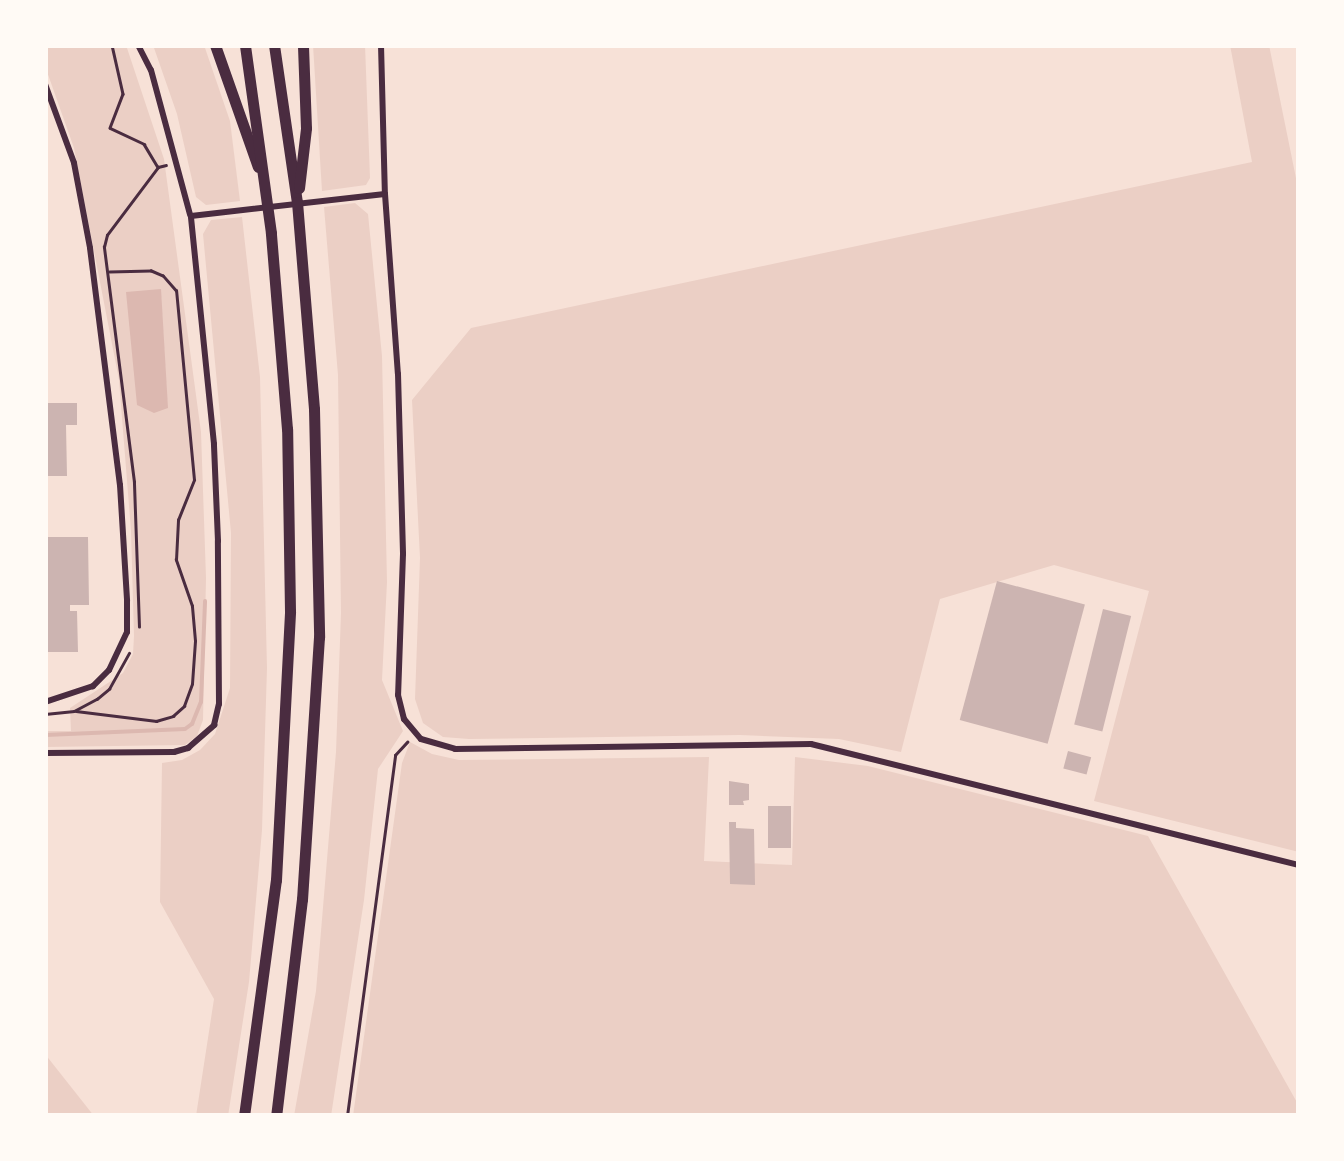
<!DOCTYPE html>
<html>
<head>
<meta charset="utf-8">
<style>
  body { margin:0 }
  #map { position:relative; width:1344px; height:1161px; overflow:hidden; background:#f7e1d7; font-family:"Fira Sans Condensed",sans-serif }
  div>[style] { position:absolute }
  .green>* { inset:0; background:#ebcfc5 }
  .water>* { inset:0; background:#dcb8b0 }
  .stream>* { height:4px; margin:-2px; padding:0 2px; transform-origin:2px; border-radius:2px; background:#dcb8b0 }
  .building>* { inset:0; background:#ccb4b1; transform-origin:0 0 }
  .path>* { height:2.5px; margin:-1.25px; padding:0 1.25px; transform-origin:1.25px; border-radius:1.25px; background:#4a2c40 }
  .minor>* { height:6px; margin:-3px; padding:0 3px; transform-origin:3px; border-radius:3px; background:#4a2c40 }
  .motorway>* { height:11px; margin:-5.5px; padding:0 5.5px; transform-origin:5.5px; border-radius:5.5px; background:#4a2c40 }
  span { translate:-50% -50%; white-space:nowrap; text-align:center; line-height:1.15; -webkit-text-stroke:8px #fffaf5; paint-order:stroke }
  .frame { position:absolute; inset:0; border:48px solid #fffaf5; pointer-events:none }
</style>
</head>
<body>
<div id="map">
  <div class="green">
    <i style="clip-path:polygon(45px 45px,126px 45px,164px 159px,201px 432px,206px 578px,203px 720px,197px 736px,185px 745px,45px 747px,45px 731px,71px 731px,70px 708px,123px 673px,133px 654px,134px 636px,131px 531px,119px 380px,74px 148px,45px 66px)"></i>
    <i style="clip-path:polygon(153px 45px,204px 45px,230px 121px,240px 201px,206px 205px,196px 197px,177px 114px)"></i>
    <i style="clip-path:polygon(313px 45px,365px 45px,370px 178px,366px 185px,322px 191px)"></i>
    <i style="clip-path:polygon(1230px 45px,1269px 45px,1299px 193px,1299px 852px,1094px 801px,1149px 591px,1054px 565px,940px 599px,901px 752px,839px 739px,740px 735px,469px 739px,443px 737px,423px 723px,415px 699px,420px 558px,412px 400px,471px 328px,1252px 162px)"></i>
    <i style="clip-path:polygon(355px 203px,368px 214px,382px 356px,387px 582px,382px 680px,403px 731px,378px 769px,364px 900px,331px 1116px,294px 1116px,316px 991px,336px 752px,341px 613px,338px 375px,324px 207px)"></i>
    <i style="clip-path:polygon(242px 217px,260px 377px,267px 668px,262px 830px,249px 982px,228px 1116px,196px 1116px,214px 999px,160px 902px,162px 763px,182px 760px,200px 750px,215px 734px,230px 688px,231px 533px,203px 234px,211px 220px)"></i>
    <i style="clip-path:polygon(410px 742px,432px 754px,459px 760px,709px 757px,704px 861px,792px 865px,795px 757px,868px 766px,1148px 836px,1299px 1106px,1299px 1116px,353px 1116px,402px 763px)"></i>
    <i style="clip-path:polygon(45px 1054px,94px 1116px,45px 1116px)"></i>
  </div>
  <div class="water">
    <i style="clip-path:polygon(161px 289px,168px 408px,154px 413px,137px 405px,126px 292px)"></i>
  </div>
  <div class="stream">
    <i style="left:45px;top:735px;width:140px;rotate:-2.5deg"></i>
    <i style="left:185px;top:729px;width:9px;rotate:-36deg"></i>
    <i style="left:192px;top:724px;width:24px;rotate:-68deg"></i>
    <i style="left:201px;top:702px;width:101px;rotate:-87.7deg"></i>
  </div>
  <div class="building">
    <i style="clip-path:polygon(45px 403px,77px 403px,77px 425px,66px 425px,67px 476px,45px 476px)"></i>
    <i style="clip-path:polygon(45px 537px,88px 537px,89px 605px,70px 605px,70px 611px,77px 611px,78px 652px,45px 652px)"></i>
    <i style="left:997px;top:581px;width:91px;height:144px;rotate:15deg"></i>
    <i style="left:1103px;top:609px;width:29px;height:119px;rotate:14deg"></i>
    <i style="left:1068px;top:751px;width:24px;height:18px;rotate:15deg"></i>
    <i style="clip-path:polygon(729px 781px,749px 784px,749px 800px,743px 801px,744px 805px,729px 805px)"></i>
    <i style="left:768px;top:806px;width:23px;height:42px"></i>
    <i style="clip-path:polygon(729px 822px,736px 822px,736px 828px,754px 829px,755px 885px,730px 884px)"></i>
  </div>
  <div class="path">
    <i style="left:112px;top:45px;width:50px;rotate:77.3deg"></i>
    <i style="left:123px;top:94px;width:36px;rotate:111deg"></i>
    <i style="left:110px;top:128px;width:38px;rotate:25deg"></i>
    <i style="left:144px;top:144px;width:27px;rotate:59deg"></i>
    <i style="left:139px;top:627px;width:145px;rotate:-92deg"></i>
    <i style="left:134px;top:482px;width:237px;rotate:-97.3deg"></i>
    <i style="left:104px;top:247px;width:12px;rotate:-76deg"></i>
    <i style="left:107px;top:235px;width:85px;rotate:-53.1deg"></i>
    <i style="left:158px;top:167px;width:8px;rotate:-14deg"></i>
    <i style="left:76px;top:711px;width:81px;rotate:7.1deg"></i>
    <i style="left:156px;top:721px;width:18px;rotate:-16deg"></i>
    <i style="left:173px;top:716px;width:15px;rotate:-42deg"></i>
    <i style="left:184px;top:706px;width:23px;rotate:-70deg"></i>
    <i style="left:192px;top:684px;width:43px;rotate:-86deg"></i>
    <i style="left:195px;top:641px;width:35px;rotate:-95deg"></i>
    <i style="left:192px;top:606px;width:49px;rotate:-109.2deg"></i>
    <i style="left:176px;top:560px;width:40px;rotate:-87.1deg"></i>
    <i style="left:178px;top:520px;width:43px;rotate:-68.2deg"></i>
    <i style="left:194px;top:480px;width:190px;rotate:-95.4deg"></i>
    <i style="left:176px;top:291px;width:20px;rotate:-131deg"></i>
    <i style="left:163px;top:276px;width:13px;rotate:-157deg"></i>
    <i style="left:151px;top:271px;width:41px;rotate:178.6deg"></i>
    <i style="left:45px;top:714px;width:29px;rotate:-6deg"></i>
    <i style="left:74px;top:711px;width:26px;rotate:-28deg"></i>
    <i style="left:97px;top:699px;width:16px;rotate:-40deg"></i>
    <i style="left:109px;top:689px;width:41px;rotate:-60.9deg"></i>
    <i style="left:347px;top:1116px;width:364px;rotate:-82.4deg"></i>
    <i style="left:395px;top:755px;width:18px;rotate:-47deg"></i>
  </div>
  <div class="minor">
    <i style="left:138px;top:45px;width:28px;rotate:63deg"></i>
    <i style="left:151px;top:70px;width:150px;rotate:74.9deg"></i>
    <i style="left:381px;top:45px;width:149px;rotate:88.5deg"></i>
    <i style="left:45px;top:84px;width:84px;rotate:69.8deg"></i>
    <i style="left:74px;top:163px;width:86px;rotate:79.3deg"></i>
    <i style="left:90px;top:248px;width:239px;rotate:82.8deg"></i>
    <i style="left:120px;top:485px;width:116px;rotate:86.5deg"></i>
    <i style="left:127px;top:601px;width:31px;rotate:90deg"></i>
    <i style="left:127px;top:632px;width:42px;rotate:115.3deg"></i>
    <i style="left:109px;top:670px;width:23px;rotate:135deg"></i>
    <i style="left:93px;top:686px;width:51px;rotate:161.6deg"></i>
    <i style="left:45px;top:753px;width:129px;rotate:-0.4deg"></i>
    <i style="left:174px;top:752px;width:15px;rotate:-16deg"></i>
    <i style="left:188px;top:748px;width:35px;rotate:-41deg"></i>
    <i style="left:214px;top:725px;width:22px;rotate:-77deg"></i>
    <i style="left:219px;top:704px;width:163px;rotate:-90.4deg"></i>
    <i style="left:218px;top:541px;width:97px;rotate:-92.4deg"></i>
    <i style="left:214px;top:444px;width:229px;rotate:-95.8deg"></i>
    <i style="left:191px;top:216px;width:195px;rotate:-6.5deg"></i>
    <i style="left:385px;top:194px;width:180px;rotate:85.9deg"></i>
    <i style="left:398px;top:374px;width:180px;rotate:88.4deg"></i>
    <i style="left:403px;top:554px;width:141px;rotate:92deg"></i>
    <i style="left:398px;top:695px;width:25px;rotate:76deg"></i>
    <i style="left:404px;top:719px;width:26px;rotate:50deg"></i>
    <i style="left:421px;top:739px;width:35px;rotate:16deg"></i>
    <i style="left:455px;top:749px;width:356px;rotate:-0.8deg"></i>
    <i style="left:811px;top:744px;width:503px;rotate:13.93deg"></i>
  </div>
  <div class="motorway">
    <i style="left:215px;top:45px;width:129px;rotate:70.6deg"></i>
    <i style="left:274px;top:45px;width:159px;rotate:81.7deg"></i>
    <i style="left:297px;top:202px;width:208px;rotate:85.3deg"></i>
    <i style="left:314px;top:409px;width:228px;rotate:88.7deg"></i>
    <i style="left:319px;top:637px;width:263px;rotate:93.7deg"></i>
    <i style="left:302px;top:899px;width:219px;rotate:96.8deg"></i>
    <i style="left:299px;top:188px;width:60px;rotate:-83.3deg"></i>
    <i style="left:306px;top:128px;width:83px;rotate:-92.1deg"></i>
    <i style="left:244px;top:1116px;width:238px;rotate:-82.3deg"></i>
    <i style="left:276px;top:880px;width:269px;rotate:-87deg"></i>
    <i style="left:290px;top:611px;width:182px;rotate:-90.9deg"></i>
    <i style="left:287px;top:429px;width:197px;rotate:-94.7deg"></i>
    <i style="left:271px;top:233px;width:190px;rotate:-97.9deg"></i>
  </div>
  <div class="frame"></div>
</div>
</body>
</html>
